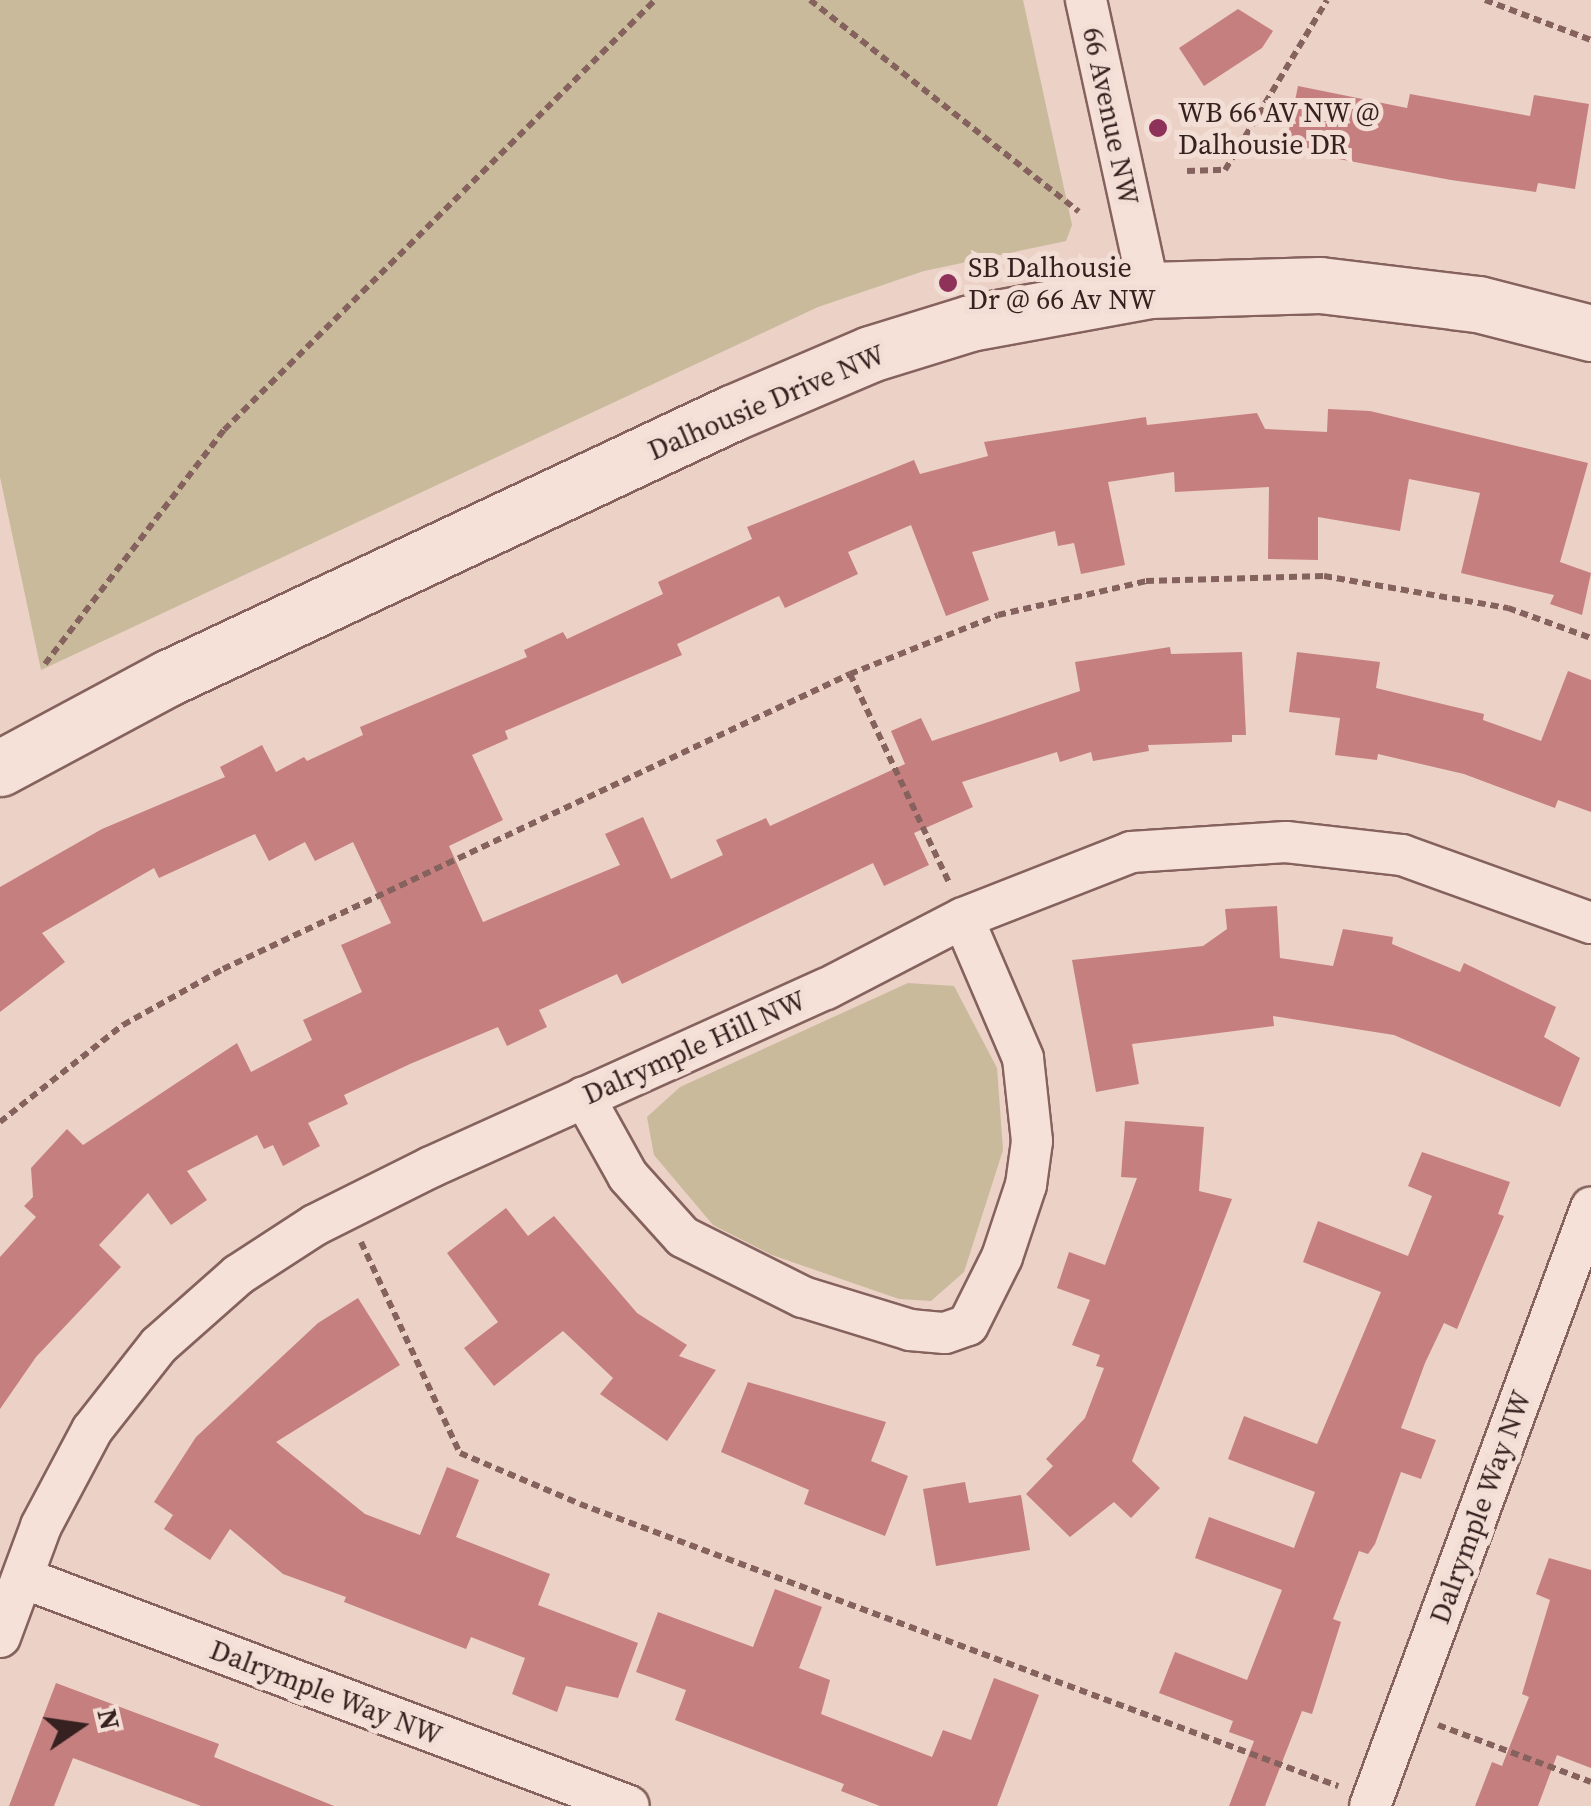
<!DOCTYPE html>
<html>
<head>
<meta charset="utf-8">
<style>
  body { margin:0 }
  #map { position:relative; width:1591px; height:1806px; overflow:hidden; background:#ebd1c6; font-family:"Source Serif 4",serif }
  div>[style] { position:absolute }
  .green>* { inset:0; background:#c8ba9b }
  .building>* { inset:0; background:#c67f7f }
  .path>* { height:6px; margin-top:-3px; transform-origin:0; background:repeating-linear-gradient(90deg,#85625d 0 8px,transparent 0 13px) }
  .roads { filter:drop-shadow(2px 0 #85625d) drop-shadow(-2px 0 #85625d) drop-shadow(0 2px #85625d) drop-shadow(0 -2px #85625d) }
  .street>* { height:40px; margin:-20px; padding:0 20px; transform-origin:20px; border-radius:20px; background:#f6e1d9 }
  .secondary>* { height:55px; margin:-27.5px; padding:0 27.5px; transform-origin:27.5px; border-radius:27.5px; background:#f6e1d9 }
  .dots>* { width:28px; height:28px; translate:-50% -50%; box-sizing:border-box; border:5px solid #f3ded5; border-radius:50% }
  span { translate:-50% -50%; white-space:nowrap; text-align:center; line-height:1.15; -webkit-text-stroke:10px #f3ded5; paint-order:stroke }
  .poi-label { font-size:28px; color:#362120 }
  .left { translate:0 -50%; text-align:left }
  .street-label { font-size:28px; color:#362120 }
  .north { position:absolute; left:30px; top:1676px; width:100px; height:100px; -webkit-text-stroke:8px #f3ded5; paint-order:stroke; rotate:77deg; font-size:28px; font-weight:700; line-height:40px; text-align:center; color:#362120 }
  .north::after { content:''; display:block; margin:auto; width:35px; height:45px; background:#362120; clip-path:polygon(50% 0,100% 100%,50% 72%,0 100%) }
</style>
</head>
<body>
<div id="map">
  <div class="green">
    <i style="clip-path:polygon(0 0,1023px 0,1072px 225px,1066px 241px,924px 271px,818px 307px,41px 670px,0 477px)"></i>
    <i style="clip-path:polygon(908px 983px,954px 986px,997px 1068px,1003px 1150px,964px 1272px,931px 1301px,899px 1299px,772px 1255px,713px 1225px,654px 1155px,647px 1117px,680px 1087px)"></i>
  </div>
  <div class="building">
    <i style="clip-path:polygon(1238px 9px,1273px 31px,1262px 48px,1204px 86px,1179px 48px)"></i>
    <i style="clip-path:polygon(1298px 86px,1407px 108px,1410px 94px,1530px 116px,1534px 95px,1589px 104px,1575px 189px,1538px 183px,1536px 192px,1451px 180px,1285px 149px)"></i>
    <i style="clip-path:polygon(1328px 409px,1370px 411px,1588px 463px,1560px 562px,1591px 573px,1582px 615px,1550px 604px,1554px 595px,1461px 573px,1480px 493px,1409px 479px,1400px 531px,1318px 517px,1318px 560px,1268px 559px,1269px 487px,1175px 492px,1174px 472px,1108px 482px,1125px 565px,1081px 574px,1074px 543px,1058px 546px,1055px 531px,972px 552px,989px 600px,946px 616px,911px 525px,848px 552px,858px 574px,785px 608px,779px 596px,677px 644px,682px 655px,505px 731px,508px 739px,472px 755px,503px 820px,449px 846px,483px 922px,620px 865px,605px 834px,643px 817px,671px 879px,723px 855px,716px 840px,766px 818px,770px 826px,905px 764px,891px 731px,921px 718px,932px 741px,1080px 691px,1075px 662px,1170px 647px,1171px 654px,1242px 652px,1246px 735px,1232px 735px,1232px 742px,1148px 745px,1149px 751px,1093px 761px,1091px 752px,1060px 762px,1057px 752px,962px 782px,973px 807px,914px 833px,929px 865px,884px 886px,873px 863px,622px 984px,617px 974px,539px 1010px,547px 1027px,507px 1046px,498px 1027px,410px 1064px,344px 1095px,348px 1104px,308px 1123px,320px 1146px,283px 1166px,273px 1145px,264px 1149px,257px 1135px,187px 1171px,207px 1200px,171px 1225px,148px 1193px,99px 1245px,121px 1267px,36px 1357px,0 1409px,0 1257px,36px 1217px,24px 1206px,33px 1197px,31px 1168px,67px 1129px,83px 1145px,237px 1043px,251px 1072px,312px 1040px,303px 1020px,362px 992px,341px 945px,391px 923px,353px 842px,315px 861px,305px 842px,269px 861px,255px 834px,159px 878px,154px 868px,42px 933px,65px 962px,0 1012px,0 887px,102px 829px,225px 777px,220px 767px,262px 745px,276px 772px,304px 757px,307px 761px,363px 735px,360px 727px,527px 657px,524px 650px,563px 632px,567px 639px,663px 594px,658px 582px,752px 539px,747px 527px,914px 460px,920px 474px,988px 456px,984px 442px,1146px 417px,1147px 425px,1257px 413px,1265px 429px,1327px 432px)"></i>
    <i style="clip-path:polygon(1297px 652px,1380px 662px,1376px 688px,1484px 714px,1483px 720px,1541px 741px,1568px 671px,1591px 680px,1591px 812px,1558px 800px,1555px 808px,1464px 774px,1378px 754px,1377px 760px,1335px 755px,1340px 718px,1289px 712px)"></i>
    <i style="clip-path:polygon(1277px 906px,1280px 958px,1333px 966px,1343px 929px,1393px 937px,1392px 944px,1460px 972px,1464px 963px,1556px 1007px,1544px 1037px,1580px 1058px,1560px 1107px,1394px 1035px,1273px 1016px,1274px 1026px,1132px 1044px,1139px 1084px,1096px 1092px,1072px 960px,1203px 946px,1227px 929px,1225px 909px)"></i>
    <i style="clip-path:polygon(1125px 1121px,1204px 1127px,1199px 1191px,1232px 1199px,1132px 1461px,1160px 1488px,1131px 1518px,1114px 1502px,1070px 1537px,1026px 1494px,1053px 1466px,1046px 1459px,1085px 1418px,1104px 1368px,1096px 1366px,1100px 1355px,1072px 1345px,1090px 1300px,1057px 1288px,1069px 1252px,1105px 1265px,1137px 1178px,1121px 1177px)"></i>
    <i style="clip-path:polygon(1422px 1152px,1510px 1182px,1498px 1214px,1504px 1216px,1457px 1329px,1444px 1323px,1425px 1363px,1401px 1428px,1436px 1440px,1421px 1479px,1401px 1472px,1375px 1544px,1368px 1554px,1359px 1551px,1333px 1619px,1341px 1622px,1312px 1714px,1302px 1711px,1265px 1806px,1229px 1806px,1254px 1741px,1229px 1732px,1233px 1721px,1159px 1693px,1175px 1652px,1247px 1680px,1282px 1590px,1195px 1558px,1209px 1517px,1294px 1548px,1315px 1492px,1228px 1459px,1244px 1416px,1317px 1444px,1381px 1292px,1303px 1262px,1318px 1221px,1408px 1256px,1432px 1196px,1408px 1186px)"></i>
    <i style="clip-path:polygon(506px 1208px,528px 1236px,554px 1216px,637px 1313px,687px 1345px,679px 1356px,716px 1370px,667px 1441px,600px 1394px,613px 1378px,563px 1331px,494px 1386px,464px 1348px,498px 1322px,447px 1253px)"></i>
    <i style="clip-path:polygon(358px 1298px,400px 1365px,276px 1442px,365px 1514px,420px 1535px,447px 1467px,479px 1480px,456px 1537px,550px 1574px,538px 1605px,638px 1643px,618px 1698px,566px 1686px,557px 1712px,512px 1694px,525px 1658px,471px 1637px,466px 1649px,344px 1602px,346px 1597px,283px 1574px,230px 1529px,210px 1560px,164px 1529px,173px 1515px,154px 1502px,196px 1437px,318px 1323px)"></i>
    <i style="clip-path:polygon(748px 1382px,886px 1422px,871px 1461px,908px 1476px,885px 1536px,804px 1504px,809px 1490px,721px 1452px)"></i>
    <i style="clip-path:polygon(965px 1482px,969px 1503px,1021px 1495px,1030px 1550px,936px 1566px,923px 1489px)"></i>
    <i style="clip-path:polygon(1549px 1558px,1591px 1570px,1591px 1768px,1557px 1755px,1538px 1806px,1475px 1806px,1492px 1762px,1502px 1766px,1529px 1697px,1522px 1694px,1550px 1600px,1536px 1594px)"></i>
    <i style="clip-path:polygon(775px 1589px,822px 1607px,799px 1668px,830px 1680px,821px 1714px,932px 1757px,943px 1730px,971px 1740px,994px 1678px,1039px 1695px,997px 1806px,880px 1806px,841px 1791px,844px 1784px,675px 1720px,686px 1690px,636px 1672px,658px 1612px,753px 1647px)"></i>
    <i style="clip-path:polygon(56px 1683px,219px 1744px,214px 1757px,334px 1806px,201px 1806px,73px 1758px,54px 1806px,9px 1806px)"></i>
  </div>
  <div class="path">
    <i style="left:810px;top:0;width:342px;rotate:38.2deg"></i>
    <i style="left:1485px;top:0;width:113px;rotate:20.7deg"></i>
    <i style="left:1187px;top:171px;width:38px;rotate:-2deg"></i>
    <i style="left:1225px;top:170px;width:198px;rotate:-59deg"></i>
    <i style="left:45px;top:664px;width:295px;rotate:-52.6deg"></i>
    <i style="left:224px;top:430px;width:609px;rotate:-44.93deg"></i>
    <i style="left:850px;top:674px;width:233px;rotate:64.6deg"></i>
    <i style="left:0;top:1122px;width:157px;rotate:-38.3deg"></i>
    <i style="left:123px;top:1025px;width:115px;rotate:-29.2deg"></i>
    <i style="left:223px;top:969px;width:693px;rotate:-25.2deg"></i>
    <i style="left:850px;top:674px;width:159px;rotate:-21.7deg"></i>
    <i style="left:998px;top:615px;width:152px;rotate:-12.9deg"></i>
    <i style="left:1146px;top:581px;width:178px;rotate:-1.6deg"></i>
    <i style="left:1324px;top:576px;width:187px;rotate:9.9deg"></i>
    <i style="left:1508px;top:608px;width:88px;rotate:19.9deg"></i>
    <i style="left:361px;top:1242px;width:233px;rotate:64.9deg"></i>
    <i style="left:460px;top:1453px;width:130px;rotate:23deg"></i>
    <i style="left:580px;top:1504px;width:809px;rotate:20.41deg"></i>
    <i style="left:1438px;top:1725px;width:163px;rotate:20.4deg"></i>
  </div>
  <div class="roads">
    <div class="street">
      <i style="left:1086px;top:0;width:297px;rotate:77.7deg"></i>
      <i style="left:584px;top:1097px;width:90px;rotate:60.9deg"></i>
      <i style="left:628px;top:1176px;width:82px;rotate:48deg"></i>
      <i style="left:683px;top:1237px;width:134px;rotate:26.6deg"></i>
      <i style="left:803px;top:1297px;width:112px;rotate:17.1deg"></i>
      <i style="left:910px;top:1330px;width:35px;rotate:5deg"></i>
      <i style="left:945px;top:1333px;width:24px;rotate:-19deg"></i>
      <i style="left:968px;top:1325px;width:76px;rotate:-63.4deg"></i>
      <i style="left:1002px;top:1257px;width:76px;rotate:-71.6deg"></i>
      <i style="left:1026px;top:1185px;width:44px;rotate:-82.2deg"></i>
      <i style="left:1032px;top:1141px;width:83px;rotate:-96.2deg"></i>
      <i style="left:1023px;top:1058px;width:152px;rotate:-113.2deg"></i>
      <i style="left:23px;top:1578px;width:647px;rotate:20.62deg"></i>
      <i style="left:0;top:1637px;width:118px;rotate:-69.7deg"></i>
      <i style="left:41px;top:1526px;width:109px;rotate:-62deg"></i>
      <i style="left:92px;top:1430px;width:108px;rotate:-51.8deg"></i>
      <i style="left:159px;top:1345px;width:106px;rotate:-41.5deg"></i>
      <i style="left:238px;top:1275px;width:92px;rotate:-33deg"></i>
      <i style="left:315px;top:1225px;width:130px;rotate:-26.6deg"></i>
      <i style="left:431px;top:1167px;width:433px;rotate:-24.3deg"></i>
      <i style="left:826px;top:989px;width:154px;rotate:-27.4deg"></i>
      <i style="left:963px;top:918px;width:180px;rotate:-21.4deg"></i>
      <i style="left:1131px;top:852px;width:155px;rotate:-3.7deg"></i>
      <i style="left:1286px;top:842px;width:117px;rotate:6.4deg"></i>
      <i style="left:1402px;top:855px;width:201px;rotate:19.8deg"></i>
      <i style="left:1370px;top:1806px;width:638px;rotate:-69.72deg"></i>
    </div>
    <div class="secondary">
      <i style="left:0;top:768px;width:191px;rotate:-28.2deg"></i>
      <i style="left:168px;top:678px;width:623px;rotate:-25.17deg"></i>
      <i style="left:732px;top:413px;width:150px;rotate:-23.1deg"></i>
      <i style="left:870px;top:354px;width:105px;rotate:-17.2deg"></i>
      <i style="left:970px;top:323px;width:182px;rotate:-10.4deg"></i>
      <i style="left:1149px;top:290px;width:171px;rotate:-1.7deg"></i>
      <i style="left:1320px;top:285px;width:159px;rotate:6.9deg"></i>
      <i style="left:1478px;top:304px;width:117px;rotate:14.4deg"></i>
    </div>
  </div>
  <div class="dots">
    <i style="left:1158px;top:128px;background:#8f325a"></i>
    <i style="left:948px;top:283px;background:#8f325a"></i>
  </div>
  <div class="poi-label">
    <span class="left" style="left:1178px;top:128px">WB 66 AV NW @<br>Dalhousie DR</span>
    <span class="left" style="left:968px;top:283px">SB Dalhousie<br>Dr @ 66 Av NW</span>
  </div>
  <div class="street-label">
    <span style="left:1111px;top:116px;rotate:78deg">66 Avenue NW</span>
    <span style="left:766px;top:402px;rotate:-23deg">Dalhousie Drive NW</span>
    <span style="left:694px;top:1047px;rotate:-24deg">Dalrymple Hill NW</span>
    <span style="left:1480px;top:1507px;rotate:-70deg">Dalrymple Way NW</span>
    <span style="left:326px;top:1692px;rotate:21deg">Dalrymple Way NW</span>
  </div>
  <div class="north">N</div>
</div>
</body>
</html>
